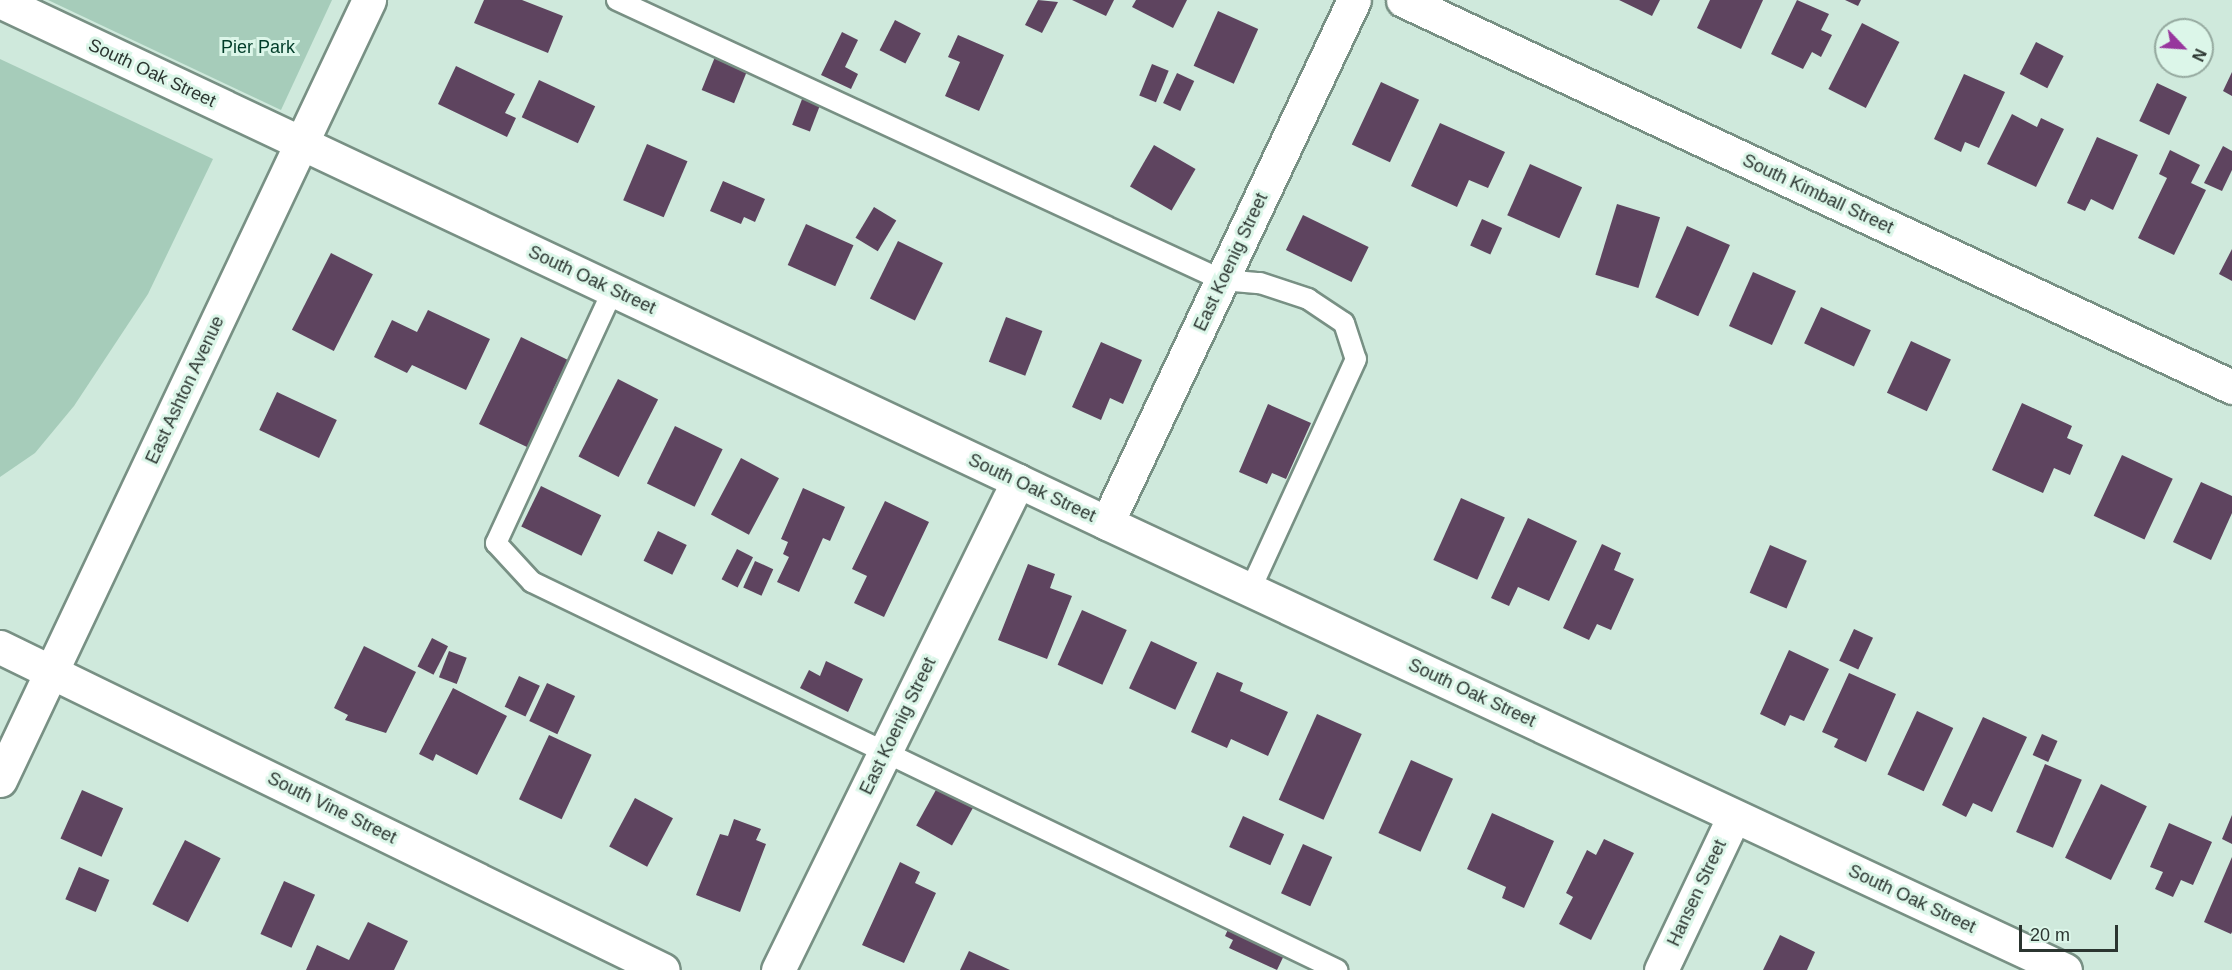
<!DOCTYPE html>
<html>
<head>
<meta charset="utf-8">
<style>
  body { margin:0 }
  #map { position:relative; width:2232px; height:970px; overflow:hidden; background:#cfe9dc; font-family:Arial,sans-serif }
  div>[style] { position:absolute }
  .green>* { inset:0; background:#a6ccba }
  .building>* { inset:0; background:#5e445f; transform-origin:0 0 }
  .roads { filter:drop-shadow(2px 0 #789084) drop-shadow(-2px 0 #789084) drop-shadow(0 2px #789084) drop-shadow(0 -2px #789084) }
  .service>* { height:20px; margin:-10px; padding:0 10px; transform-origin:10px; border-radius:10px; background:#fff }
  .minor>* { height:33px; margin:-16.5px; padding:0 16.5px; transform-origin:16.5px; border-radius:16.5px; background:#fff }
  .tertiary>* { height:33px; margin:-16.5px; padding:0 16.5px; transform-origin:16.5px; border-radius:16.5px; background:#fff }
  span { translate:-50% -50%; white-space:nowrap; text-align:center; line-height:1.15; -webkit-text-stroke:6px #dcf6e9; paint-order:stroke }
  .park-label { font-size:18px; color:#003c28 }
  .street-label { font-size:18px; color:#2b3530 }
  .north { position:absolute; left:2154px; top:18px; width:60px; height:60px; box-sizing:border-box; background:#dcf6e9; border:2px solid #95a99f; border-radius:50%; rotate:115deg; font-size:16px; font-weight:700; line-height:24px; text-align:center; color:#2b3530 }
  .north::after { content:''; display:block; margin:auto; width:21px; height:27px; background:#97369d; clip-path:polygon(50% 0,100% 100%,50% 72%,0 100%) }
  .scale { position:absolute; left:2019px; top:925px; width:99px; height:27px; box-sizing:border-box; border:3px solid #2b3530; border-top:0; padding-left:8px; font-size:18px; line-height:21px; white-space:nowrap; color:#2b3530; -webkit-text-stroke:4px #dcf6e9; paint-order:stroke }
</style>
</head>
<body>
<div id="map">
  <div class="green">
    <i style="clip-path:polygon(48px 0,332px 0,281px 110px)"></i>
    <i style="clip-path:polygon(0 59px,213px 159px,148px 294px,74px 406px,35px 453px,0 477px)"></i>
  </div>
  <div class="building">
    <i style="clip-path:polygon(484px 0,522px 0,563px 16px,548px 53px,474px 23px)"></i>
    <i style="clip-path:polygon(1038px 0,1058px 2px,1042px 33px,1025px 25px)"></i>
    <i style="clip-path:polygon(1072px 0,1114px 0,1106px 16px)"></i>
    <i style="clip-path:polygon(1136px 0,1187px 0,1173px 28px,1132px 7px)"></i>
    <i style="clip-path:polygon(1619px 0,1660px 0,1652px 16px)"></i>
    <i style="clip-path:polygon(1710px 0,1763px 0,1741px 49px,1697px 28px)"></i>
    <i style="clip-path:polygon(1797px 0,1829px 14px,1821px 30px,1832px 35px,1821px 57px,1812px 52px,1803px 69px,1771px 54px)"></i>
    <i style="clip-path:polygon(1845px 0,1861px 0,1858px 6px)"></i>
    <i style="left:1218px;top:11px;width:44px;height:60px;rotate:24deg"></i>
    <i style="left:895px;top:20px;width:29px;height:34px;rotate:27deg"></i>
    <i style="left:1862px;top:23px;width:42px;height:74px;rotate:27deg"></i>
    <i style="clip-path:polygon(842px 32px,858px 40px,845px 67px,858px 74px,851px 89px,821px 75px)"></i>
    <i style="clip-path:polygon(958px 35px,1004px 55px,979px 111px,945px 96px,960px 62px,948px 57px)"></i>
    <i style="left:2036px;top:42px;width:31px;height:36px;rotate:27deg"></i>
    <i style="left:717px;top:52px;width:35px;height:41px;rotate:22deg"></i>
    <i style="left:1152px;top:64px;width:18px;height:34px;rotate:22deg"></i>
    <i style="clip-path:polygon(456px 66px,515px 94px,505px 113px,516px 118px,507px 137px,438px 104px)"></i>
    <i style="clip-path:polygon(2232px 72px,2232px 96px,2223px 91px)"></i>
    <i style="left:1177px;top:73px;width:19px;height:33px;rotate:25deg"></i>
    <i style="clip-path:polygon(1964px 74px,2005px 92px,1979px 148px,1965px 142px,1961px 152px,1934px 139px)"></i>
    <i style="left:539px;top:80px;width:62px;height:41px;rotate:25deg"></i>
    <i style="left:1381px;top:82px;width:42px;height:69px;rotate:25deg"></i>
    <i style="left:2157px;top:83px;width:33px;height:42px;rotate:25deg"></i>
    <i style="left:804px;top:94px;width:19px;height:33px;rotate:21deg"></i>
    <i style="clip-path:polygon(2012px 114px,2037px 127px,2041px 118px,2064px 129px,2036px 187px,1987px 164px)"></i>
    <i style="clip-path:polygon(1440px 123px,1505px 152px,1488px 188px,1469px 180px,1457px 207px,1411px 186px)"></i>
    <i style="clip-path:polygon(2097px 137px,2138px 155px,2113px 210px,2091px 199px,2085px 211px,2067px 203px)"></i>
    <i style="left:647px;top:144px;width:44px;height:61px;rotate:23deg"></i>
    <i style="left:1154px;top:145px;width:48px;height:48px;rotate:30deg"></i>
    <i style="clip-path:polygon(2223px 146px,2232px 151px,2232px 170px,2222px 191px,2204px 183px)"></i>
    <i style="clip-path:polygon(2170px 150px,2200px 165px,2191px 183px,2206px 190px,2174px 255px,2138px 238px,2167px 178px,2159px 174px)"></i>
    <i style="left:1530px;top:164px;width:57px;height:56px;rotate:24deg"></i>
    <i style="clip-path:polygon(723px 181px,765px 199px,755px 222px,744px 217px,741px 224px,710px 211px)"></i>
    <i style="left:1617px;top:204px;width:45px;height:74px;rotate:17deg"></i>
    <i style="left:874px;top:207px;width:26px;height:36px;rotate:31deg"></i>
    <i style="left:1303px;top:215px;width:73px;height:39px;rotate:26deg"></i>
    <i style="left:1482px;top:219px;width:22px;height:29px;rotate:24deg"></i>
    <i style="left:806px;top:224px;width:52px;height:45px;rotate:24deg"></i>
    <i style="left:1687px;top:226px;width:47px;height:78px;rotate:24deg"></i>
    <i style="left:898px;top:241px;width:50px;height:64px;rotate:26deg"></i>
    <i style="clip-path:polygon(2232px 249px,2232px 281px,2219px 274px)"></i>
    <i style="left:331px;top:253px;width:47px;height:86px;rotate:27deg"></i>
    <i style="left:1753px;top:272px;width:47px;height:59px;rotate:24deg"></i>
    <i style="left:1821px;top:307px;width:55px;height:40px;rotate:25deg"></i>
    <i style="clip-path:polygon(428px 310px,490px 339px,466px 390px,412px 365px,407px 373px,374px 357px,392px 320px,417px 332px)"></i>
    <i style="left:1006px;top:317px;width:39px;height:48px;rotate:21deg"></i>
    <i style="clip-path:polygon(521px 337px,568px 360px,553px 390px,559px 393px,527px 447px,479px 424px)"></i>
    <i style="left:1911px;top:341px;width:44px;height:57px;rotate:25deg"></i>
    <i style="clip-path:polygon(1101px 342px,1142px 360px,1123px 404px,1110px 398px,1101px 420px,1072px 407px)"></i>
    <i style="left:618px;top:379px;width:45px;height:87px;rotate:27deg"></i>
    <i style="left:277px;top:392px;width:66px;height:42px;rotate:25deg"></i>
    <i style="clip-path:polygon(2022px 403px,2072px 426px,2067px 438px,2083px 445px,2070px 475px,2054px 468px,2043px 493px,1992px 470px)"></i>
    <i style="clip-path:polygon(1268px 404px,1311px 423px,1286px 479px,1272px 473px,1267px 484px,1239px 472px)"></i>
    <i style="left:675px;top:426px;width:53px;height:64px;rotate:26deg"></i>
    <i style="left:2122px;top:455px;width:56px;height:67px;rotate:25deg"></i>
    <i style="left:741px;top:458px;width:43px;height:64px;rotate:28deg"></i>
    <i style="clip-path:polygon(2201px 482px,2232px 496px,2232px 513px,2211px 560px,2173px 542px)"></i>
    <i style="left:541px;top:486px;width:67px;height:45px;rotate:26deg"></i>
    <i style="clip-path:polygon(803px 488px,845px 507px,830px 541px,823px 538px,799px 592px,777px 582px,789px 557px,783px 554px,788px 542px,781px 539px)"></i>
    <i style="left:1461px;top:498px;width:48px;height:68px;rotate:24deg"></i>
    <i style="clip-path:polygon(885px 501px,929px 522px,884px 617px,854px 603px,867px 576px,852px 569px)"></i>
    <i style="clip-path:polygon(1528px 518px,1577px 541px,1549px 601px,1518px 587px,1509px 606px,1491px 598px)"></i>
    <i style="left:658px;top:531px;width:32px;height:33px;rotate:26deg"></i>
    <i style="clip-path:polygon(1602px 544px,1621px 553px,1614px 570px,1634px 579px,1611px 630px,1597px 624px,1589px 640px,1563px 628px)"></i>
    <i style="left:1770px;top:545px;width:40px;height:52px;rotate:23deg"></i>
    <i style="left:737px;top:549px;width:18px;height:34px;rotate:27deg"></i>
    <i style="left:755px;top:561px;width:20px;height:29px;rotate:24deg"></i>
    <i style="clip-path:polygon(1028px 564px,1055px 574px,1050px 588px,1072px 596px,1047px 659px,998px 640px)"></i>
    <i style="left:1082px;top:610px;width:49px;height:60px;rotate:24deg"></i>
    <i style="left:1854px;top:629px;width:21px;height:35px;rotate:25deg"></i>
    <i style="left:432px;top:638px;width:18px;height:32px;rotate:27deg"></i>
    <i style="left:1151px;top:641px;width:51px;height:52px;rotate:25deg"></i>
    <i style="clip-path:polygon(364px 646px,416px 672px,386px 733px,345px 720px,348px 715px,334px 708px)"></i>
    <i style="clip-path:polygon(1789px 650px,1829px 669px,1804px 721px,1790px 715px,1785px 726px,1760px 714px)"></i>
    <i style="left:449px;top:651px;width:19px;height:28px;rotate:21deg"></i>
    <i style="clip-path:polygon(826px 661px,863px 679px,848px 712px,800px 688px,809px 670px,820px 676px)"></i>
    <i style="clip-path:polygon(1217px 672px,1243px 683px,1240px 691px,1288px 712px,1268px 756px,1231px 739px,1227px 748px,1191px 732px)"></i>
    <i style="clip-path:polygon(1849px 673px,1896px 694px,1866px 762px,1834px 747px,1838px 739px,1822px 732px)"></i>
    <i style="left:519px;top:676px;width:23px;height:34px;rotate:25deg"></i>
    <i style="left:547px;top:683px;width:31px;height:42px;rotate:25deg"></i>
    <i style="clip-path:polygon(453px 688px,507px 716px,477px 775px,436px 754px,433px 761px,419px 754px)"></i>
    <i style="left:1917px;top:711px;width:40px;height:70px;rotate:25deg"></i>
    <i style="left:1317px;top:714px;width:49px;height:94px;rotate:24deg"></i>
    <i style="clip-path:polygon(1983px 717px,2027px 737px,1992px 812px,1973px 803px,1966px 817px,1942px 805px)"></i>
    <i style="left:2042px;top:734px;width:17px;height:23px;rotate:24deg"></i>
    <i style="left:549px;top:735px;width:47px;height:71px;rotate:25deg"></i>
    <i style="left:1411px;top:760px;width:46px;height:80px;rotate:24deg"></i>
    <i style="left:2045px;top:764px;width:40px;height:74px;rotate:23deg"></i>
    <i style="left:2101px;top:784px;width:51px;height:82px;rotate:26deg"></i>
    <i style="left:937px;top:788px;width:41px;height:43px;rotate:29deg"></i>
    <i style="left:82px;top:790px;width:45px;height:53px;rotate:24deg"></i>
    <i style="left:635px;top:798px;width:43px;height:55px;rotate:28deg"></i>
    <i style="clip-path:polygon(1492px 813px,1554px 841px,1524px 908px,1502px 898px,1506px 887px,1467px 869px)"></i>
    <i style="clip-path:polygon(2232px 815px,2232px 844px,2222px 839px)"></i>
    <i style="left:1243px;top:816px;width:45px;height:34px;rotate:24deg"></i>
    <i style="clip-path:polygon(734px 819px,761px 829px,756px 840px,766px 844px,740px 912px,696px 895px,720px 834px,728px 836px)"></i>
    <i style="clip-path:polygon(2169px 823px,2212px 842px,2193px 885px,2181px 880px,2173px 897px,2155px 889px,2163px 872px,2150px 867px)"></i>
    <i style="clip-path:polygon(1604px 839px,1634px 853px,1591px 940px,1559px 924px,1573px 897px,1566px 893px,1587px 850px,1596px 855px)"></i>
    <i style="left:185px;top:840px;width:40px;height:72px;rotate:27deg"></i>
    <i style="left:1303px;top:844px;width:32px;height:54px;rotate:24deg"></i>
    <i style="clip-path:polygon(2232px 857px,2232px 932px,2231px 934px,2204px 922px)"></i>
    <i style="clip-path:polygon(900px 862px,920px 872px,915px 883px,936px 893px,904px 963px,862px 945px)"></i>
    <i style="left:79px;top:867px;width:33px;height:35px;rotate:23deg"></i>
    <i style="left:284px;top:881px;width:34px;height:58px;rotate:24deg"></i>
    <i style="clip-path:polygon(368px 922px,408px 941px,394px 970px,306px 970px,317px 945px,349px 960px)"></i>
    <i style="clip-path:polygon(1230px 925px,1288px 947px,1277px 970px,1229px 948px,1233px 940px,1225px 936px)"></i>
    <i style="clip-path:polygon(1780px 935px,1815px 952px,1807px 970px,1763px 970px)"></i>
    <i style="clip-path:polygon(969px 951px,1010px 970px,960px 970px)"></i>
  </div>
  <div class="roads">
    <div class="service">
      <i style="left:617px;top:0;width:667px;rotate:24.84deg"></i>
      <i style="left:1222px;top:280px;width:38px;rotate:5deg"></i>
      <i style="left:1260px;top:283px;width:51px;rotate:18.4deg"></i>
      <i style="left:1308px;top:299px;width:43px;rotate:33.7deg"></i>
      <i style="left:1344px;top:323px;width:38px;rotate:72deg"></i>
      <i style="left:1356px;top:359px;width:254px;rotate:114.6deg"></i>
      <i style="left:613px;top:290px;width:279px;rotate:114.8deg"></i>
      <i style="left:496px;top:543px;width:53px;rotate:47.3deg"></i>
      <i style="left:532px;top:582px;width:894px;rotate:25.73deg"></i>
    </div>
    <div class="minor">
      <i style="left:1403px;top:0;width:915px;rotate:25.02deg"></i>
      <i style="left:0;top:1px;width:1125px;rotate:25.24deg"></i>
      <i style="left:1107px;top:523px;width:1057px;rotate:25.01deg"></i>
      <i style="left:0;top:780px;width:863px;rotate:-64.68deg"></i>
      <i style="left:1661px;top:970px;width:170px;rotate:-64.6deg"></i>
    </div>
    <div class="tertiary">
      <i style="left:0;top:647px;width:737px;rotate:25.97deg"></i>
      <i style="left:778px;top:970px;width:545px;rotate:-63.86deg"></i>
      <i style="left:1018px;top:481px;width:98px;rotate:25.3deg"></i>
      <i style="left:1107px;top:523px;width:578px;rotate:-64.72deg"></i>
    </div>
  </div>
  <div class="park-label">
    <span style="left:258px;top:47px">Pier Park</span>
  </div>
  <div class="street-label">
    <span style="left:152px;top:73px;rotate:25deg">South Oak Street</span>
    <span style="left:1818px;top:194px;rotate:25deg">South Kimball Street</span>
    <span style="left:1231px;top:262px;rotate:-65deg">East Koenig Street</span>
    <span style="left:592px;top:280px;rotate:25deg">South Oak Street</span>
    <span style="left:185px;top:390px;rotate:-65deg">East Ashton Avenue</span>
    <span style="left:1032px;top:488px;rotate:25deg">South Oak Street</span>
    <span style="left:1472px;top:693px;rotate:25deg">South Oak Street</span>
    <span style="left:898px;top:726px;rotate:-64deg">East Koenig Street</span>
    <span style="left:332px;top:808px;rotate:26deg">South Vine Street</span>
    <span style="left:1697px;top:893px;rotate:-65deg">Hansen Street</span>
    <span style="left:1912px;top:899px;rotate:25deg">South Oak Street</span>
  </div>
  <div class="north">N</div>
  <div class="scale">20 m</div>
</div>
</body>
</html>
